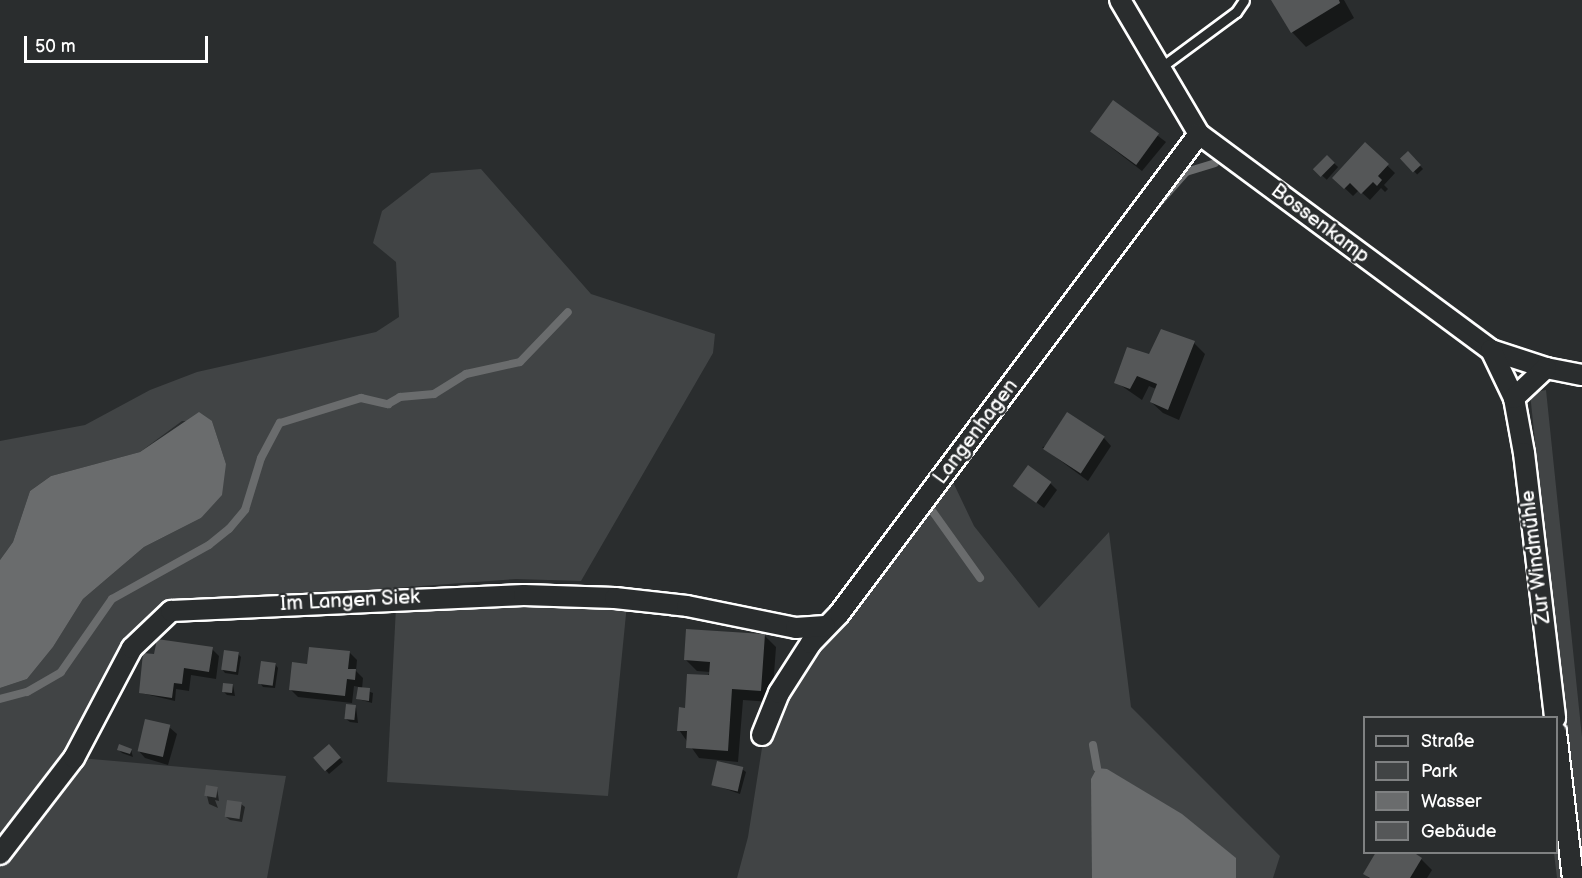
<!DOCTYPE html>
<html>
<head>
<meta charset="utf-8">
<style>
  body { margin:0 }
  #map { position:relative; width:1582px; height:878px; overflow:hidden; background:#2a2d2e; font-family:"Balsamiq Sans",sans-serif }
  div>[style] { position:absolute }
  .green>* { inset:0; background:#414445 }
  .water>* { inset:0; background:#6a6c6d }
  .shadow>* { inset:0; background:#0007; transform-origin:0 0 }
  .stream>* { height:8px; margin:-4px; padding:0 4px; transform-origin:4px; border-radius:4px; background:#6a6c6d }
  .building>* { inset:0; background:#555758; transform-origin:0 0 }
  .roads { filter:drop-shadow(2px 0 #fff) drop-shadow(-2px 0 #fff) drop-shadow(0 2px #fff) drop-shadow(0 -2px #fff) }
  .lane>* { height:9px; margin:-4.5px; padding:0 4.5px; transform-origin:4.5px; border-radius:4.5px; background:#2a2d2e }
  .street>* { height:20px; margin:-10px; padding:0 10px; transform-origin:10px; border-radius:10px; background:#2a2d2e }
  span { translate:-50% -50%; white-space:nowrap; text-align:center; line-height:1.15; -webkit-text-stroke:4.5px #2a2d2e; paint-order:stroke }
  .street-label { font-size:20px; color:#fff }
  .legend { position:absolute; left:1363px; top:716px; width:195px; height:138px; box-sizing:border-box; background:#2a2d2e; border:2px solid #7f8182; margin:0; padding:8px 10px; list-style:none; font-size:18px; color:#fff }
  .legend li { display:flex; align-items:center; gap:12px; height:30px }
  .legend b { width:30px; border:2px solid #7f8182 }
  .scale { position:absolute; left:24px; top:36px; width:184px; height:27px; box-sizing:border-box; border:3px solid #fff; border-top:0; padding-left:8px; font-size:18px; line-height:21px; white-space:nowrap; color:#fff; -webkit-text-stroke:4px #2a2d2e; paint-order:stroke }
</style>
</head>
<body>
<div id="map">
  <div class="green">
    <i style="clip-path:polygon(481px 169px,591px 294px,715px 334px,713px 353px,581px 581px,516px 579px,298px 595px,289px 609px,172px 616px,138px 649px,80px 758px,286px 776px,267px 878px,0 878px,0 688px,27px 679px,53px 647px,83px 599px,144px 547px,201px 518px,226px 464px,212px 421px,182px 421px,140px 452px,51px 476px,30px 491px,13px 542px,0 560px,0 441px,85px 425px,150px 390px,197px 372px,376px 332px,399px 317px,396px 262px,373px 243px,382px 211px,431px 173px)"></i>
    <i style="clip-path:polygon(1546px 390px,1582px 737px,1582px 878px,1557px 878px,1554px 853px,1557px 798px,1572px 799px,1530px 393px)"></i>
    <i style="clip-path:polygon(952px 480px,974px 526px,1039px 608px,1109px 532px,1131px 707px,1280px 856px,1273px 878px,737px 878px,748px 837px,764px 735px,815px 651px,862px 598px)"></i>
    <i style="clip-path:polygon(522px 598px,627px 604px,608px 796px,387px 782px,396px 607px)"></i>
  </div>
  <div class="water">
    <i style="clip-path:polygon(199px 412px,212px 421px,226px 464px,222px 495px,201px 518px,144px 547px,83px 599px,53px 647px,27px 679px,0 688px,0 560px,13px 542px,30px 491px,51px 476px,140px 452px)"></i>
    <i style="clip-path:polygon(1097px 768px,1107px 769px,1182px 814px,1236px 858px,1236px 878px,1092px 878px,1091px 779px)"></i>
  </div>
  <div class="shadow">
    <i style="clip-path:polygon(1275px 0,1344px 0,1354px 18px,1306px 47px,1292px 32px)"></i>
    <i style="clip-path:polygon(1113px 102px,1166px 142px,1142px 171px,1099px 138px)"></i>
    <i style="clip-path:polygon(1365px 144px,1395px 173px,1384px 185px,1388px 189px,1385px 192px,1381px 188px,1370px 200px,1359px 190px,1353px 196px,1334px 178px)"></i>
    <i style="left:1408px;top:153px;width:22px;height:8px;rotate:47deg"></i>
    <i style="left:1327px;top:157px;width:15px;height:17px;rotate:42deg"></i>
    <i style="clip-path:polygon(1194px 343px,1205px 354px,1179px 420px,1163px 413px,1151px 402px,1156px 389px,1149px 386px,1142px 400px,1116px 382px,1150px 356px)"></i>
    <i style="clip-path:polygon(1104px 438px,1111px 446px,1088px 481px,1042px 447px)"></i>
    <i style="clip-path:polygon(1050px 483px,1057px 490px,1044px 508px,1014px 486px)"></i>
    <i style="clip-path:polygon(765px 636px,776px 647px,772px 702px,743px 700px,738px 762px,699px 758px,679px 730px,686px 709px,710px 672px,697px 671px,686px 660px)"></i>
    <i style="clip-path:polygon(212px 649px,219px 656px,216px 679px,191px 675px,189px 691px,176px 689px,175px 701px,141px 693px,156px 656px)"></i>
    <i style="clip-path:polygon(349px 652px,357px 660px,356px 671px,363px 678px,362px 689px,373px 693px,372px 703px,358px 699px,359px 687px,354px 686px,352px 703px,298px 697px,290px 689px,309px 666px)"></i>
    <i style="clip-path:polygon(238px 654px,241px 657px,238px 675px,225px 673px,222px 669px)"></i>
    <i style="clip-path:polygon(275px 664px,278px 668px,275px 688px,263px 687px,260px 683px)"></i>
    <i style="clip-path:polygon(233px 685px,235px 696px,227px 695px,224px 692px)"></i>
    <i style="clip-path:polygon(356px 707px,358px 723px,350px 722px,346px 719px)"></i>
    <i style="clip-path:polygon(169px 727px,177px 734px,168px 765px,145px 758px,138px 750px)"></i>
    <i style="clip-path:polygon(332px 749px,343px 762px,329px 774px,315px 757px)"></i>
    <i style="clip-path:polygon(119px 750px,131px 750px,133px 757px,122px 753px)"></i>
    <i style="clip-path:polygon(742px 769px,746px 772px,740px 794px,712px 784px)"></i>
    <i style="clip-path:polygon(217px 788px,219px 801px,215px 800px,218px 808px,209px 804px,207px 796px)"></i>
    <i style="clip-path:polygon(241px 804px,245px 807px,242px 822px,230px 820px,226px 817px)"></i>
    <i style="clip-path:polygon(1421px 859px,1432px 870px,1427px 878px,1369px 878px,1365px 874px)"></i>
  </div>
  <div class="stream">
    <i style="left:1156px;top:206px;width:45px;rotate:-48.6deg"></i>
    <i style="left:1186px;top:172px;width:30px;rotate:-17deg"></i>
    <i style="left:933px;top:512px;width:81px;rotate:54.5deg"></i>
    <i style="left:0;top:699px;width:28px;rotate:-15deg"></i>
    <i style="left:27px;top:692px;width:39px;rotate:-30deg"></i>
    <i style="left:61px;top:672px;width:89px;rotate:-55.1deg"></i>
    <i style="left:112px;top:599px;width:111px;rotate:-29.1deg"></i>
    <i style="left:209px;top:545px;width:26px;rotate:-39deg"></i>
    <i style="left:229px;top:529px;width:25px;rotate:-50deg"></i>
    <i style="left:245px;top:510px;width:54px;rotate:-72.9deg"></i>
    <i style="left:261px;top:458px;width:40px;rotate:-62deg"></i>
    <i style="left:280px;top:423px;width:85px;rotate:-17.2deg"></i>
    <i style="left:361px;top:398px;width:28px;rotate:13deg"></i>
    <i style="left:388px;top:404px;width:14px;rotate:-30deg"></i>
    <i style="left:400px;top:397px;width:34px;rotate:-5deg"></i>
    <i style="left:434px;top:394px;width:38px;rotate:-32deg"></i>
    <i style="left:466px;top:374px;width:55px;rotate:-12.5deg"></i>
    <i style="left:520px;top:362px;width:69px;rotate:-46.2deg"></i>
    <i style="left:1093px;top:745px;width:23px;rotate:80deg"></i>
  </div>
  <div class="building">
    <i style="clip-path:polygon(1271px 0,1339px 0,1340px 3px,1291px 33px)"></i>
    <i style="left:1113px;top:100px;width:57px;height:39px;rotate:36deg"></i>
    <i style="clip-path:polygon(1365px 142px,1389px 164px,1378px 176px,1382px 180px,1377px 186px,1373px 182px,1361px 194px,1350px 183px,1344px 189px,1332px 178px)"></i>
    <i style="left:1408px;top:151px;width:19px;height:11px;rotate:47deg"></i>
    <i style="left:1327px;top:155px;width:11px;height:20px;rotate:45deg"></i>
    <i style="clip-path:polygon(1161px 329px,1195px 341px,1168px 410px,1150px 402px,1157px 384px,1137px 376px,1130px 389px,1114px 383px,1127px 347px,1149px 354px)"></i>
    <i style="left:1067px;top:412px;width:45px;height:44px;rotate:33deg"></i>
    <i style="left:1028px;top:465px;width:29px;height:26px;rotate:36deg"></i>
    <i style="clip-path:polygon(686px 629px,765px 634px,761px 691px,732px 689px,728px 751px,686px 748px,687px 731px,677px 731px,679px 707px,685px 708px,687px 674px,709px 675px,710px 662px,684px 660px)"></i>
    <i style="clip-path:polygon(157px 639px,213px 647px,209px 672px,184px 668px,182px 684px,174px 683px,172px 698px,139px 693px,143px 653px,154px 654px)"></i>
    <i style="clip-path:polygon(309px 647px,350px 651px,348px 669px,356px 669px,355px 680px,347px 679px,345px 696px,289px 690px,292px 662px,307px 664px)"></i>
    <i style="left:224px;top:650px;width:15px;height:20px;rotate:8deg"></i>
    <i style="left:261px;top:661px;width:15px;height:23px;rotate:8deg"></i>
    <i style="left:223px;top:683px;width:10px;height:9px;rotate:6deg"></i>
    <i style="clip-path:polygon(358px 687px,370px 688px,369px 701px,356px 699px)"></i>
    <i style="left:346px;top:704px;width:10px;height:15px;rotate:6deg"></i>
    <i style="left:145px;top:719px;width:26px;height:33px;rotate:13deg"></i>
    <i style="clip-path:polygon(119px 744px,132px 749px,130px 754px,117px 750px)"></i>
    <i style="left:329px;top:744px;width:18px;height:21px;rotate:49deg"></i>
    <i style="left:717px;top:761px;width:27px;height:25px;rotate:13deg"></i>
    <i style="left:206px;top:785px;width:12px;height:11px;rotate:9deg"></i>
    <i style="left:227px;top:800px;width:15px;height:17px;rotate:8deg"></i>
    <i style="clip-path:polygon(1376px 852px,1413px 852px,1422px 858px,1410px 878px,1370px 878px,1363px 874px)"></i>
  </div>
  <div class="roads">
    <div class="lane">
      <i style="left:1160px;top:68px;width:94px;rotate:-36.4deg"></i>
      <i style="left:1236px;top:12px;width:14px;rotate:-56deg"></i>
    </div>
    <div class="street">
      <i style="left:1120px;top:0;width:156px;rotate:59.5deg"></i>
      <i style="left:1199px;top:134px;width:363px;rotate:36.5deg"></i>
      <i style="left:1491px;top:350px;width:58px;rotate:18.1deg"></i>
      <i style="left:1546px;top:368px;width:37px;rotate:11deg"></i>
      <i style="left:1491px;top:350px;width:53px;rotate:64.4deg"></i>
      <i style="left:1514px;top:398px;width:56px;rotate:79.7deg"></i>
      <i style="left:1524px;top:453px;width:267px;rotate:83.3deg"></i>
      <i style="left:1514px;top:398px;width:44px;rotate:-43.2deg"></i>
      <i style="left:1556px;top:732px;width:147px;rotate:83.4deg"></i>
      <i style="left:762px;top:735px;width:45px;rotate:-68deg"></i>
      <i style="left:779px;top:693px;width:59px;rotate:-57.4deg"></i>
      <i style="left:811px;top:643px;width:40px;rotate:-46deg"></i>
      <i style="left:839px;top:614px;width:600px;rotate:-53.13deg"></i>
      <i style="left:0;top:854px;width:121px;rotate:-52.4deg"></i>
      <i style="left:74px;top:758px;width:124px;rotate:-62.2deg"></i>
      <i style="left:132px;top:648px;width:54px;rotate:-43.5deg"></i>
      <i style="left:171px;top:611px;width:353px;rotate:-2.6deg"></i>
      <i style="left:524px;top:595px;width:91px;rotate:1.9deg"></i>
      <i style="left:615px;top:598px;width:72px;rotate:6.3deg"></i>
      <i style="left:687px;top:606px;width:111px;rotate:11.4deg"></i>
      <i style="left:796px;top:628px;width:29px;rotate:-4deg"></i>
    </div>
  </div>
  <div class="street-label">
    <span style="left:1320px;top:224px;rotate:37deg">Bossenkamp</span>
    <span style="left:976px;top:432px;rotate:-53deg">Langenhagen</span>
    <span style="left:1536px;top:557px;rotate:-97deg">Zur Windmühle</span>
    <span style="left:350px;top:601px;rotate:-3deg">Im Langen Siek</span>
  </div>
  <ul class="legend">
  <li><b style="height:8px;background:#2a2d2e"></b>Straße</li>
  <li><b style="height:16px;background:#414445"></b>Park</li>
  <li><b style="height:16px;background:#6a6c6d"></b>Wasser</li>
  <li><b style="height:16px;background:#555758"></b>Gebäude</li>
  </ul>
  <div class="scale">50 m</div>
</div>
</body>
</html>
